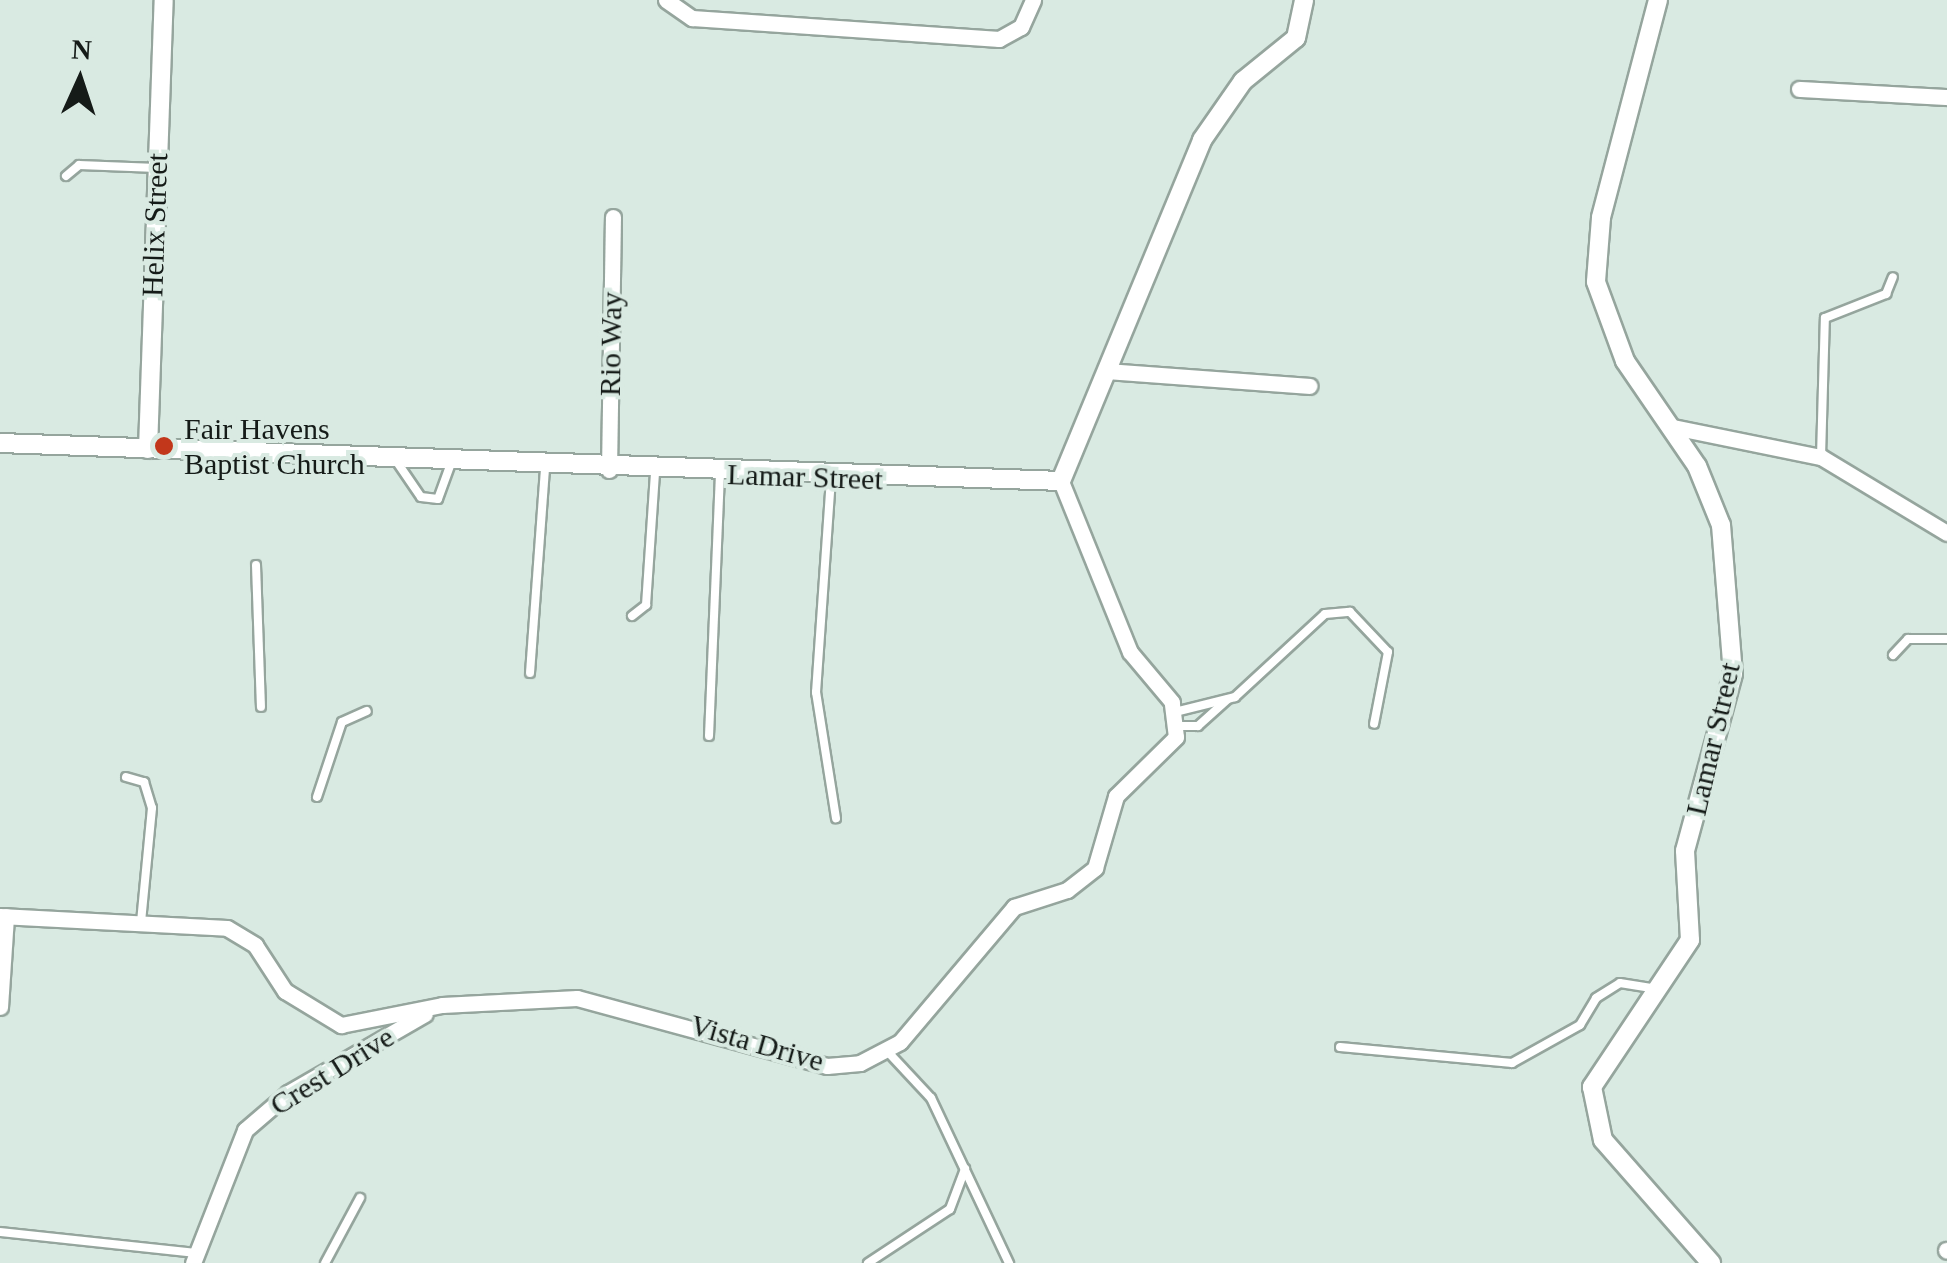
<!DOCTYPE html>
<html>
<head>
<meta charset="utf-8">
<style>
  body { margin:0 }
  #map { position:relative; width:1947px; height:1263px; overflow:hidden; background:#d9eae2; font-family:"Times New Roman",serif }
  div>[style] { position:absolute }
  .roads { filter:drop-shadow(2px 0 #95a59d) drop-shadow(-2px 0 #95a59d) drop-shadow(0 2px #95a59d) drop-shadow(0 -2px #95a59d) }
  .service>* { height:8px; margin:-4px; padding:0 4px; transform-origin:4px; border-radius:4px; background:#fff }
  .minor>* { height:15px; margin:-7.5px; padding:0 7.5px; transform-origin:7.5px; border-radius:7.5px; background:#fff }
  .tertiary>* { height:18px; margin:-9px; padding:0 9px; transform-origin:9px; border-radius:9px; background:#fff }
  .dots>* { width:28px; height:28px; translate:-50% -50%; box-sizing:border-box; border:5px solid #d9eae2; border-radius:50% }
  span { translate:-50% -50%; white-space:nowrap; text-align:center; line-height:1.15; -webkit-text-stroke:8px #d9eae2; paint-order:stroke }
  .street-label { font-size:30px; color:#151b18 }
  .poi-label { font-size:30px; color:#151b18 }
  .left { translate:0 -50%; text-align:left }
  .north { position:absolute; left:30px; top:30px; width:100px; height:100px; -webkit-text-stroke:8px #d9eae2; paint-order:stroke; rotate:3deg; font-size:28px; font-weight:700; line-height:40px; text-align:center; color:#151b18 }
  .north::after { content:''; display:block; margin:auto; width:35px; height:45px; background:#151b18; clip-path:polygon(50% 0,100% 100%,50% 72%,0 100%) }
</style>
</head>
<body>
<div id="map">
  <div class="roads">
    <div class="service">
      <i style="left:66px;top:176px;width:17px;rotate:-40deg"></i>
      <i style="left:79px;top:165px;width:78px;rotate:2.2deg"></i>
      <i style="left:1821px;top:457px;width:139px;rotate:-88.4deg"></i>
      <i style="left:1825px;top:318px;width:66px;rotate:-21.5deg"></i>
      <i style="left:1886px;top:294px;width:18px;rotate:-68deg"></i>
      <i style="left:397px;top:462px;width:42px;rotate:55.6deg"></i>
      <i style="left:421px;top:497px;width:17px;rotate:7deg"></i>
      <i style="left:438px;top:499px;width:37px;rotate:-70deg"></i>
      <i style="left:831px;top:478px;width:215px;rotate:94deg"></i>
      <i style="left:816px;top:692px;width:128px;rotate:81deg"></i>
      <i style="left:256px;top:565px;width:142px;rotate:88deg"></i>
      <i style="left:632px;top:616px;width:18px;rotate:-38deg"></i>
      <i style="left:646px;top:605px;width:133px;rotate:-86.1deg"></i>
      <i style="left:1893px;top:655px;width:22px;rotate:-47deg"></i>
      <i style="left:1908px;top:639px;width:39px"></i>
      <i style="left:530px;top:673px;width:206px;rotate:-85.8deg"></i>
      <i style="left:1175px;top:712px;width:62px;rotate:-14deg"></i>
      <i style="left:1235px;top:697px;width:122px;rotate:-42.7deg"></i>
      <i style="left:1325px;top:614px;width:25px;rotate:-5deg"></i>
      <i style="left:1350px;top:612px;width:55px;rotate:46.5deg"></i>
      <i style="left:1388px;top:652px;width:73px;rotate:101deg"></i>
      <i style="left:1176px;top:726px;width:22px"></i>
      <i style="left:1198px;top:726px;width:40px;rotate:-42deg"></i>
      <i style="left:709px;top:736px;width:262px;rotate:-87.6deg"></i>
      <i style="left:126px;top:777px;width:19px;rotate:16deg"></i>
      <i style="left:144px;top:782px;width:27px;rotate:73deg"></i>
      <i style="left:152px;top:808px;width:116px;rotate:95.5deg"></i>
      <i style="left:317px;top:797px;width:79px;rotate:-71.6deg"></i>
      <i style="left:342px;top:722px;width:27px;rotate:-24deg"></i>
      <i style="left:1340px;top:1047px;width:173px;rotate:5.3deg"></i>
      <i style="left:1512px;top:1063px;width:78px;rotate:-29.2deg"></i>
      <i style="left:1580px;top:1025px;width:31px;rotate:-59deg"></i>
      <i style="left:1596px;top:998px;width:28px;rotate:-32deg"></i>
      <i style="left:1620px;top:983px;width:30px;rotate:9deg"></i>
      <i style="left:887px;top:1051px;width:64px;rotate:46.9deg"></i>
      <i style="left:931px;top:1098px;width:183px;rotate:64.7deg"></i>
      <i style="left:0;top:1232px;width:198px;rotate:6.1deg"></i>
      <i style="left:325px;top:1263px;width:74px;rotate:-61.7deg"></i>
      <i style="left:868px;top:1263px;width:98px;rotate:-33.4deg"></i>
      <i style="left:950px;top:1209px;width:43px;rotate:-69.4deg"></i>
    </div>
    <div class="minor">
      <i style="left:666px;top:0;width:32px;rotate:35deg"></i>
      <i style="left:692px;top:18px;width:308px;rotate:3.9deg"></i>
      <i style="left:999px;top:39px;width:25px;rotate:-29deg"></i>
      <i style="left:1021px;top:27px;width:30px;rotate:-66deg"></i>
      <i style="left:1799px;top:89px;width:148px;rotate:3.1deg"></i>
      <i style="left:1107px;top:371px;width:203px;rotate:4.2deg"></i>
      <i style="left:1673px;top:427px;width:151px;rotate:11.5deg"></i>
      <i style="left:1821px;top:457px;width:147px;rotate:31.1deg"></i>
      <i style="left:609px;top:470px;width:253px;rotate:-89.1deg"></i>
      <i style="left:0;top:916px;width:227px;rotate:3deg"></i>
      <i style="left:227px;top:928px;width:33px;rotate:31deg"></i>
      <i style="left:255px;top:945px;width:55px;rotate:56.9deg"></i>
      <i style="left:285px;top:991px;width:66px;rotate:31.3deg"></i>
      <i style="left:341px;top:1025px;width:103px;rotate:-11.2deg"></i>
      <i style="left:442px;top:1005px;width:135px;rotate:-3deg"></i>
      <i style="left:577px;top:998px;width:259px;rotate:15.2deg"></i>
      <i style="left:827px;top:1066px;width:33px;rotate:-5deg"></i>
      <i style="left:860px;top:1063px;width:45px;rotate:-27.7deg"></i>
      <i style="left:900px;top:1042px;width:177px;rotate:-49.8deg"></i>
      <i style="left:1014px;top:907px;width:56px;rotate:-17.8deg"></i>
      <i style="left:1067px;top:890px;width:36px;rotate:-38deg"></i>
      <i style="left:1095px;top:868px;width:75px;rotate:-73.7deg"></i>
      <i style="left:1116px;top:796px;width:84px;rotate:-44.5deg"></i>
      <i style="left:1176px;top:737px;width:35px;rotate:-97deg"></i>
      <i style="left:1172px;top:702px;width:65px;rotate:-130deg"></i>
      <i style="left:1130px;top:652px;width:184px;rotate:-112deg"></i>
      <i style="left:0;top:1007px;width:91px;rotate:-86.2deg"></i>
      <i style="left:1946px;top:1250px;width:1px;rotate:45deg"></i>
      <i style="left:193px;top:1263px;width:143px;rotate:-68.6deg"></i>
      <i style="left:245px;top:1130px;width:57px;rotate:-40.7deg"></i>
      <i style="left:288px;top:1093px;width:158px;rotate:-30deg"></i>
    </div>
    <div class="tertiary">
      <i style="left:1658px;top:0;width:225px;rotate:104.7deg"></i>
      <i style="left:1601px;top:218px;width:64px;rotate:94.5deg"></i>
      <i style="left:1596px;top:282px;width:84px;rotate:69.8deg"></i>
      <i style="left:1625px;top:361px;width:127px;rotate:55.6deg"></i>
      <i style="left:1697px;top:466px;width:64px;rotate:67.9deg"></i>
      <i style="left:1721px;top:525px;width:149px;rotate:85.4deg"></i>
      <i style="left:1733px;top:674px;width:183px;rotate:105.2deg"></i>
      <i style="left:1685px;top:851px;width:89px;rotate:86.8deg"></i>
      <i style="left:1690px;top:940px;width:177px;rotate:123.7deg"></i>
      <i style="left:1592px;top:1087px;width:54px;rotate:78.3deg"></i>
      <i style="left:1603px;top:1140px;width:164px;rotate:48.7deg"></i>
      <i style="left:0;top:443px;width:1062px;rotate:2.05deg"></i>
      <i style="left:1061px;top:481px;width:369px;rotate:-67.5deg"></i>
      <i style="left:1202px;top:140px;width:72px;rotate:-55.2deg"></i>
      <i style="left:1243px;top:81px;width:68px;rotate:-39.1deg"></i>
      <i style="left:1296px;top:38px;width:39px;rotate:-78deg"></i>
      <i style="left:148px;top:449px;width:449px;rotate:-88deg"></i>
    </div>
  </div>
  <div class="dots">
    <i style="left:164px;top:446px;background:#c2371b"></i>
  </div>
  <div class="street-label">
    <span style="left:155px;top:225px;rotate:-88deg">Helix Street</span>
    <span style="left:611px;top:344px;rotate:-89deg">Rio Way</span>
    <span style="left:805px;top:477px;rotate:2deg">Lamar Street</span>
    <span style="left:1713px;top:739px;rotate:-77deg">Lamar Street</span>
    <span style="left:757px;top:1043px;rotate:16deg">Vista Drive</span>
    <span style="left:332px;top:1071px;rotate:-32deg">Crest Drive</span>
  </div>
  <div class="poi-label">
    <span class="left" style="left:184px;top:446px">Fair Havens<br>Baptist Church</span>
  </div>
  <div class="north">N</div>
</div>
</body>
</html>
